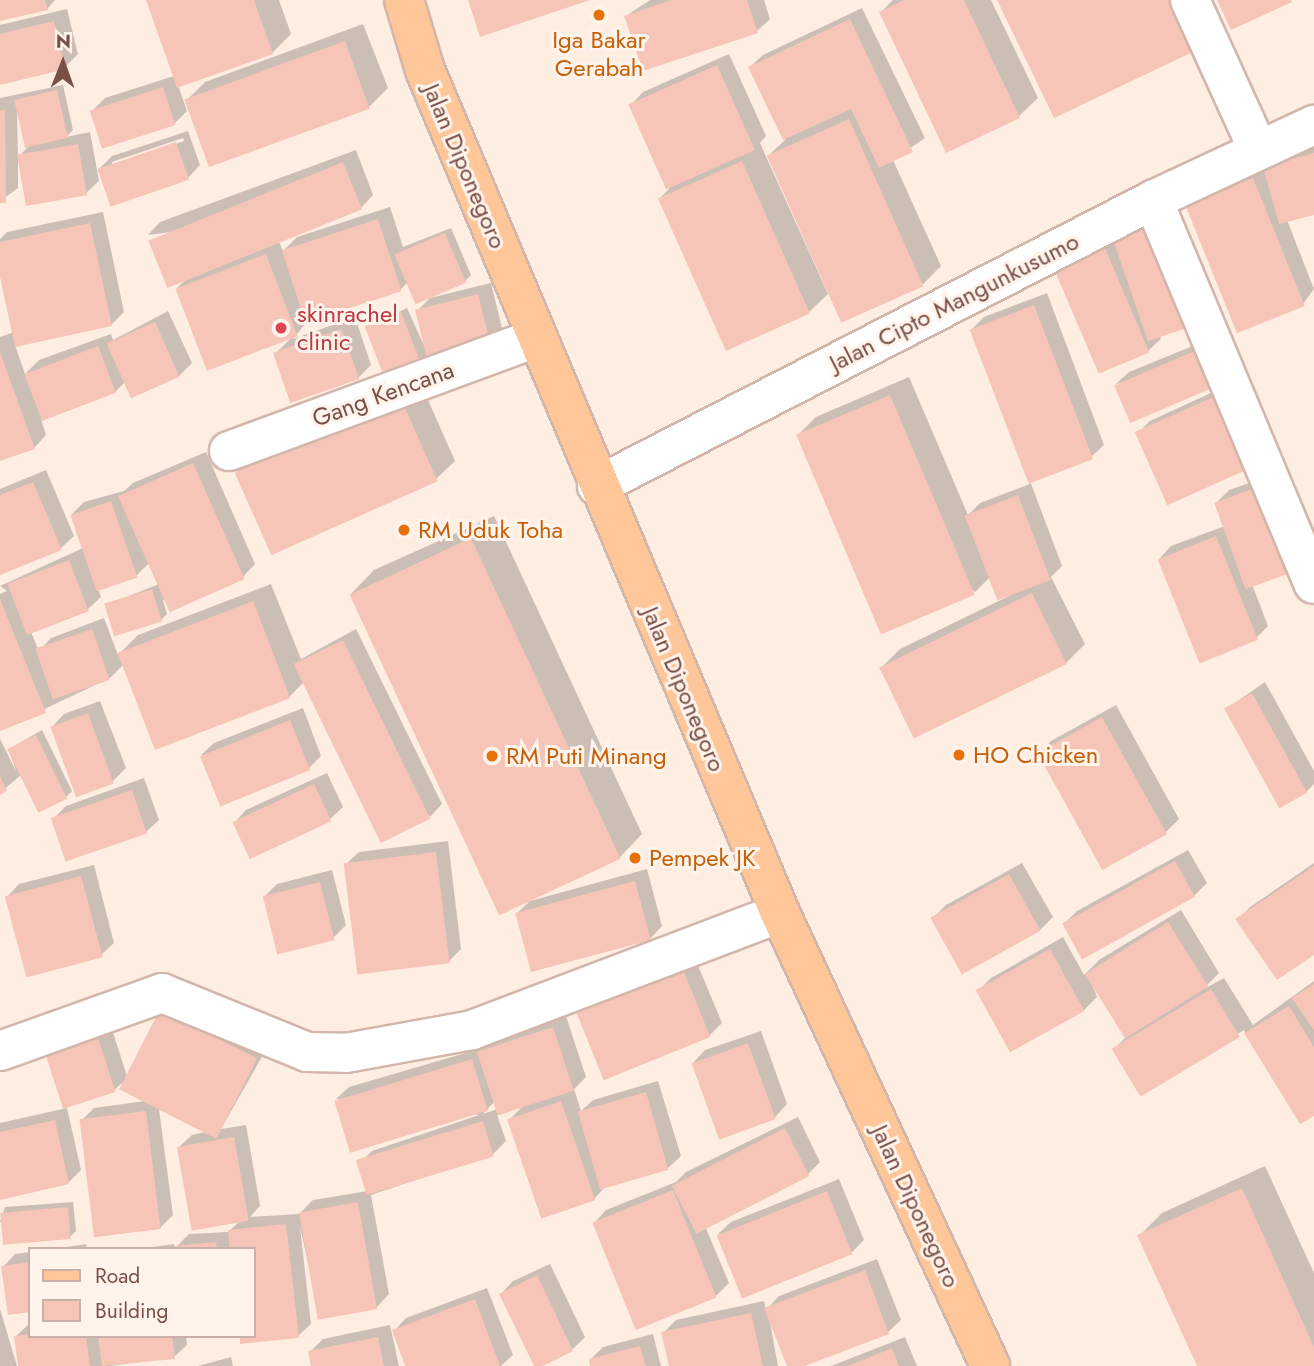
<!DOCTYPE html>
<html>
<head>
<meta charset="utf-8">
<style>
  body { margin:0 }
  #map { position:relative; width:1314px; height:1366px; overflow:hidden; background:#feeee2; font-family:Jost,sans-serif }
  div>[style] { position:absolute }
  .shadow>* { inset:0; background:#0003 }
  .building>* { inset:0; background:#f6c5b7; transform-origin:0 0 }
  .roads { filter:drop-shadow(2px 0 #d3b6aa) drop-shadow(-2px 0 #d3b6aa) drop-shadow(0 2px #d3b6aa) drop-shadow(0 -2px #d3b6aa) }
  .street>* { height:38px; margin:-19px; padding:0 19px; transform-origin:19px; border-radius:19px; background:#fff }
  .secondary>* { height:38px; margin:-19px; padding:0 19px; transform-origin:19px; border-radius:19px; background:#fff }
  .primary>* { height:38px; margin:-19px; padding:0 19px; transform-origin:19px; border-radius:19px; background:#ffc699 }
  .dots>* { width:19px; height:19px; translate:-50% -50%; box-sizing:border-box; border:4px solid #fff3eb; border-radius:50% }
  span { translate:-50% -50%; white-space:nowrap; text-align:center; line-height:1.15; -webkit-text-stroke:6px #fff3eb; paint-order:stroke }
  .food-label { font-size:24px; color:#c56008 }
  .left { translate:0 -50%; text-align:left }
  .street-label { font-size:24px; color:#794f46 }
  .health-label { font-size:24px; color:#be3a42 }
  .legend { position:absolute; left:28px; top:1247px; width:228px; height:91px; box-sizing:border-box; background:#fff3eb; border:2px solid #c9b1a9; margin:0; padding:9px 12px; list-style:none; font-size:21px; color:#794f46 }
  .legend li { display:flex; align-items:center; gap:14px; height:35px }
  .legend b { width:35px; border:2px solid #c9b1a9 }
  .north { position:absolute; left:28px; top:28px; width:70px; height:70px; -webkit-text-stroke:5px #fff3eb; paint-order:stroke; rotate:1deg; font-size:19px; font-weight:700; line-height:28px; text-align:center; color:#794f46 }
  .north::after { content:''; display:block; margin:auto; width:24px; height:32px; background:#794f46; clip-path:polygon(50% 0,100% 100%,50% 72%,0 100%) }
</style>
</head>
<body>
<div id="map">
  <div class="shadow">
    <i style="clip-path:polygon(0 0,55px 0,47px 9px,0 19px)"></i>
    <i style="clip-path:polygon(148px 0,279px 0,291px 34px,272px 53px,178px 85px,187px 111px,174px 124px,92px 111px,105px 98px,174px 76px)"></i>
    <i style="clip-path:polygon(650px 0,764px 0,770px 19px,757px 31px,626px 16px)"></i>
    <i style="clip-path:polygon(893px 0,991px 0,1038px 98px,1019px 116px,947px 151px,881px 12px)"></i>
    <i style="clip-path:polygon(862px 8px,925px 138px,893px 160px,941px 266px,923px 284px,769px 155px,785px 140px,750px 67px,763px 55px)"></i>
    <i style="clip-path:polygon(67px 9px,78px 54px,65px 67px,0 83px,0 25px)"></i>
    <i style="clip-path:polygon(363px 24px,388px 88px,369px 107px,187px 100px,205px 82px)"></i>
    <i style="clip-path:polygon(729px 54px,766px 136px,760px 143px,828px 294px,809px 312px,660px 198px,669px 189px,631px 105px,643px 92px)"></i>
    <i style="clip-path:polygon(evenodd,63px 85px,73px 130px,66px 137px,90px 132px,99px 181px,86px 193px,18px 160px,18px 188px,0 201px,0 98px,63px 85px,17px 113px,31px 144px,18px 157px,17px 113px)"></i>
    <i style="clip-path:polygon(evenodd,188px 131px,200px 165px,188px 178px,98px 170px,112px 156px,188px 131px,183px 138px,184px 141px,112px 165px,112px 162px,183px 138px)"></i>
    <i style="clip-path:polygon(1314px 145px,1314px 213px,1287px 220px,1314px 289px,1303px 304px,1187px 204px)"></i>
    <i style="clip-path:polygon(356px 150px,373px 195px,361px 208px,148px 235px,160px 222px)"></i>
    <i style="clip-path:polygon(390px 207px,403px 247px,451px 228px,471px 275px,465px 281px,408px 282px,400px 290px,309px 319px,293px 339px,355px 317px,371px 365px,358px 378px,275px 354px,292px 337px,177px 288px,190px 276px,279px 242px,283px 251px,297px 237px)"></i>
    <i style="clip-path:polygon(103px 212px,124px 312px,111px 325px,15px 345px,25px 374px,39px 360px,111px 334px,113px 340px,168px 311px,192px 363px,179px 376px,126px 381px,115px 392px,41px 419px,46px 435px,34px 448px,0 459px,0 337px,14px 332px,0 269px,0 239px,7px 232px)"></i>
    <i style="clip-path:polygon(1115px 229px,1161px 339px,1148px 351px,1053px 262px)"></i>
    <i style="clip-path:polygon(491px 283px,503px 332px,427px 354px,420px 362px,367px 327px,407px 308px,427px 352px,417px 311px,430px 298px)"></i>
    <i style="clip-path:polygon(1047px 293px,1104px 445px,1091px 457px,1030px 481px,1062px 566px,1051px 577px,1085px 644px,1066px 663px,915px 735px,882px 667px,900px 649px,1011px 595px,990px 577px,975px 592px,798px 435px,816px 417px,909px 377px,968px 515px,980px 503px,1030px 484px,971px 330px,984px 317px)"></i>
    <i style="clip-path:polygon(1222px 334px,1237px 369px,1116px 384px,1129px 372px)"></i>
    <i style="clip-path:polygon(1239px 380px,1169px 504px,1137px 434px,1150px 421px)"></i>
    <i style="clip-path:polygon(420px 382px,455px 461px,436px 479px,271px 552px,236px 473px,255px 454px)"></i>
    <i style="clip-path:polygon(206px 452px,255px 564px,243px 577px,163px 600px,167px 614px,161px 620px,106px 605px,159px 584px,149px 563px,136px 576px,98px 589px,101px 597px,88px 609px,31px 632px,39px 651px,51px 638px,104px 618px,118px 655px,138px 635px,271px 584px,301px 659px,356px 629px,442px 804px,430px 817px,304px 682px,290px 696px,157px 749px,124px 664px,110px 678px,0 730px,0 594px,7px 591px,0 586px,83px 548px,72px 514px,84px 502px,124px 491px,133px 483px)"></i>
    <i style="clip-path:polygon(46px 470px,74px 536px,61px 548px,0 573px,0 489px)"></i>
    <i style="clip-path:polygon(1275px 474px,1252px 584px,1268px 626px,1256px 638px,1159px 559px,1171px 546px,1225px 526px,1216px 503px,1229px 490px)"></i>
    <i style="clip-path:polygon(494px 516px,642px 834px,619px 858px,351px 594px,374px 570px)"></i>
    <i style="clip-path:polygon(1265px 682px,1314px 771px,1314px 784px,1306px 792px,1226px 709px)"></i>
    <i style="clip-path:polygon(100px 701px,126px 768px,113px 781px,52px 727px,64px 714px)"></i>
    <i style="clip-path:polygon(1116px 705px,1179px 819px,1166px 832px,1102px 868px,1039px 754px,1051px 741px)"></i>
    <i style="clip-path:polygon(303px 708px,321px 756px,309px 768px,201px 755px,214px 743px)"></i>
    <i style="clip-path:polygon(42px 730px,72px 791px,66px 797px,21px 775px,0 793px,0 739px,16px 771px,9px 749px)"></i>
    <i style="clip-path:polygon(327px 773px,343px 807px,330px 819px,234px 823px,246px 810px)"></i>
    <i style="clip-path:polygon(144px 778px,159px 820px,146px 832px,53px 819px,66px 806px)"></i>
    <i style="clip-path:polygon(448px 841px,461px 949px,449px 961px,346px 864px,359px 852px)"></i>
    <i style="clip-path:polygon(1188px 850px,1207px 883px,1194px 896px,1064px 924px,1077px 911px)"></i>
    <i style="clip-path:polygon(1022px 863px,1053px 917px,1040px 930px,933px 918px,946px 905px)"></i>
    <i style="clip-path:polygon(1314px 863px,1314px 953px,1238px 920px,1250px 907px)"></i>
    <i style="clip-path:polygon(94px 865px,114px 943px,101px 955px,7px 897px,19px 884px)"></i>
    <i style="clip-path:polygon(647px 869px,662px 926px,650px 939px,517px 913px,530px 901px)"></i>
    <i style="clip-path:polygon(332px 870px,346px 925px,333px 938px,265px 896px,277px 884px)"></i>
    <i style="clip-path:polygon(1181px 910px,1219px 973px,1202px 990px,1224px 978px,1253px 1025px,1314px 981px,1314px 1113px,1300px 1122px,1244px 1030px,1142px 1094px,1114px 1049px,1126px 1037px,1090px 979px,1097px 997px,1084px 1010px,1012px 1050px,978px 991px,991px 978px,1063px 937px,1084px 975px,1099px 960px)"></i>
    <i style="clip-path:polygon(692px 951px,722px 1023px,709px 1036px,605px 1077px)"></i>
    <i style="clip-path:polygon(evenodd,161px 1010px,268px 1046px,221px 1129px,246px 1125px,260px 1206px,250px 1217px,299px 1214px,313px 1200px,368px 1191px,359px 1164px,372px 1151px,479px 1115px,336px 1099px,349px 1087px,486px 1047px,492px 1040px,566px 1016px,586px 1077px,574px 1089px,581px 1111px,593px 1100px,658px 1081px,681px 1156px,668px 1168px,606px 1186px,594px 1199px,509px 1120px,522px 1107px,497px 1115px,506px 1141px,493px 1154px,371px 1195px,389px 1294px,377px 1307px,320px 1317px,300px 1227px,311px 1324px,298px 1336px,254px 1336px,254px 1249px,137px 1249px,174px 1244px,174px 1249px,189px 1234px,228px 1232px,240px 1221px,179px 1147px,192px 1135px,205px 1132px,159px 1109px,173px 1215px,160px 1228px,81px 1121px,94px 1108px,145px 1101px,123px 1082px,114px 1090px,46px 1052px,110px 1023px,127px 1076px,161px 1010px,495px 1101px,498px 1109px,483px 1114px,495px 1101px)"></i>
    <i style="clip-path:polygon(761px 1031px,787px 1104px,775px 1117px,718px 1136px,693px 1063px,705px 1050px)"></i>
    <i style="clip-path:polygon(67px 1108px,81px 1170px,68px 1183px,0 1198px,0 1123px)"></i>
    <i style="clip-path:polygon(798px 1117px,820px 1162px,808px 1174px,705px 1226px,729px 1283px,716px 1296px,594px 1223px,606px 1210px,676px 1182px,686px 1172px)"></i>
    <i style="clip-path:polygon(1265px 1166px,1314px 1273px,1314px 1366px,1199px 1366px,1139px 1236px,1162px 1213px)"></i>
    <i style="clip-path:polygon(839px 1179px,864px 1240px,851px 1253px,718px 1234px,731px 1222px)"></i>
    <i style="clip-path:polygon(73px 1202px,76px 1231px,70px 1237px,0 1222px,5px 1207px)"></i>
    <i style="clip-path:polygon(86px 1244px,87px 1249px,54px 1249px)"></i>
    <i style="clip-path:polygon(30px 1252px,30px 1310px,3px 1267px,15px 1254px)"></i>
    <i style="clip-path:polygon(877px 1259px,901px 1320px,888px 1332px,800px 1366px,789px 1366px,769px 1317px,778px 1366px,670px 1366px,663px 1333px,676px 1320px,764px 1301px,766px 1310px,779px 1296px)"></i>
    <i style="clip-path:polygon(550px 1264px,585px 1337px,572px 1350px,536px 1366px,501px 1294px,513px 1281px)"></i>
    <i style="clip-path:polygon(487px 1288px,513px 1355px,501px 1366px,407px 1366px,394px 1331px,406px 1318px)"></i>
    <i style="clip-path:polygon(0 1309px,17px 1366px,0 1366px)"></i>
    <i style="clip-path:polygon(29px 1324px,30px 1336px,186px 1336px,187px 1345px,174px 1357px,110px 1366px,20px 1366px,16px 1336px)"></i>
    <i style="clip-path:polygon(390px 1325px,399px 1366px,313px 1366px,310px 1352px,323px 1339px)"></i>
    <i style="clip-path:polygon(653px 1334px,661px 1366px,592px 1366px,590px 1360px,603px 1347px)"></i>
    <i style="clip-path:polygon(905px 1337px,917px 1366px,831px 1366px)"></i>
    <i style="clip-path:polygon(231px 1357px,233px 1366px,198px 1366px)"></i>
  </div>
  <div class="building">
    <i style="clip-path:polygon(0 0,45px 0,48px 10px,0 21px)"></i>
    <i style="clip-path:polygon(146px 0,254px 0,273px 54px,177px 88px)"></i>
    <i style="clip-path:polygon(468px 0,590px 0,480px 37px)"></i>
    <i style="clip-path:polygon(671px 0,747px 0,758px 33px,643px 71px,624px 16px)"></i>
    <i style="clip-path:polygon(904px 0,964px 0,1020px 118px,946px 153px,879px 12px)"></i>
    <i style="clip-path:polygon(997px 0,1176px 0,1199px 49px,1054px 118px)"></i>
    <i style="clip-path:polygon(1217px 0,1291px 0,1292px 2px,1231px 30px)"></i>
    <i style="clip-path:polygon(850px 19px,913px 152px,879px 168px,851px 109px,783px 140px,748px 67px)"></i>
    <i style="clip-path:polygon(54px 21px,66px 69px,0 85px,0 34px)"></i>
    <i style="left:345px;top:41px;width:72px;height:171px;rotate:70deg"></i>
    <i style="left:717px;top:65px;width:93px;height:97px;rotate:66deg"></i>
    <i style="left:163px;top:87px;width:40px;height:77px;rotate:72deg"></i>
    <i style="left:57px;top:90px;width:49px;height:44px;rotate:77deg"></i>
    <i style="clip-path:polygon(0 110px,5px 110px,6px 203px,0 203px)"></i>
    <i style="left:849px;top:119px;width:183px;height:90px;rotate:66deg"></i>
    <i style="left:176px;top:142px;width:40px;height:83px;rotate:71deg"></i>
    <i style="left:78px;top:144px;width:52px;height:62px;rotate:80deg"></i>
    <i style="clip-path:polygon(1314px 153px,1314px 215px,1279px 224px,1263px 167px)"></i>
    <i style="left:742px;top:161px;width:167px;height:92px;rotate:66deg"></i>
    <i style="left:343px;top:162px;width:51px;height:210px;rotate:68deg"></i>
    <i style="left:1253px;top:178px;width:138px;height:73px;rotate:68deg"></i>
    <i style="left:378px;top:219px;width:76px;height:101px;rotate:72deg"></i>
    <i style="left:1156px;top:220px;width:112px;height:47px;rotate:71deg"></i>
    <i style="clip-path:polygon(90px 223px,112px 326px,15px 347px,0 277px,0 242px)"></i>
    <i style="left:445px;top:233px;width:54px;height:55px;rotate:67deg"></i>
    <i style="left:1102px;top:241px;width:121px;height:55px;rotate:67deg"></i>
    <i style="left:266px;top:254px;width:88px;height:97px;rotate:69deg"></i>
    <i style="left:478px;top:294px;width:55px;height:65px;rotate:76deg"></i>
    <i style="left:1034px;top:305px;width:165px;height:69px;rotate:69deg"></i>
    <i style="left:401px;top:312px;width:55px;height:39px;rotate:69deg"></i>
    <i style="left:155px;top:322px;width:60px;height:53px;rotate:66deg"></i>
    <i style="left:342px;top:329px;width:53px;height:73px;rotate:71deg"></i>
    <i style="left:1209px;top:345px;width:41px;height:103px;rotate:67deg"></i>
    <i style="left:98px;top:346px;width:50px;height:79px;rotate:69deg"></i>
    <i style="clip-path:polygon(0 352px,35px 449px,0 461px)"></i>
    <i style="left:1227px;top:391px;width:80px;height:101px;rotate:66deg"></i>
    <i style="left:890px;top:395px;width:217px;height:102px;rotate:67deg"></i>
    <i style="left:401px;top:399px;width:90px;height:182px;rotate:66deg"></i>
    <i style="left:193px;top:463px;width:127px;height:82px;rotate:66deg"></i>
    <i style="clip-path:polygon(33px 482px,62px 550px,0 575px,0 495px)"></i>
    <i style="left:1263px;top:485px;width:92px;height:52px;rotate:70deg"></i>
    <i style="left:1018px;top:495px;width:91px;height:57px;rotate:69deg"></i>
    <i style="left:111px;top:501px;width:81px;height:43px;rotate:71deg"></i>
    <i style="left:1216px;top:536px;width:112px;height:63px;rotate:68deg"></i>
    <i style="left:471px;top:538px;width:354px;height:134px;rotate:65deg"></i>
    <i style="left:69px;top:560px;width:55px;height:66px;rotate:69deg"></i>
    <i style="left:152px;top:589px;width:34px;height:50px;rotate:73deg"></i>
    <i style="left:1032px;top:593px;width:79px;height:170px;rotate:64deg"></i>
    <i style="clip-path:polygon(0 599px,46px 713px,0 731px)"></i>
    <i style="left:253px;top:601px;width:104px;height:145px;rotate:69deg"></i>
    <i style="left:92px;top:629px;width:54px;height:60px;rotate:71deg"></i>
    <i style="left:343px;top:640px;width:199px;height:55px;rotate:64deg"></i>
    <i style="left:1252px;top:693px;width:114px;height:32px;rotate:61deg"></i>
    <i style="left:88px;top:713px;width:75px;height:40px;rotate:70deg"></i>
    <i style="left:1102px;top:717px;width:134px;height:74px;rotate:61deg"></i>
    <i style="left:290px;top:720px;width:54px;height:97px;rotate:68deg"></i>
    <i style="left:36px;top:735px;width:71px;height:32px;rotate:64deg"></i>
    <i style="clip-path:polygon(0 776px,7px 791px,0 795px)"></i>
    <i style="left:314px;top:784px;width:41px;height:90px;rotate:65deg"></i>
    <i style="left:132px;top:790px;width:46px;height:86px;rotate:71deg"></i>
    <i style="left:436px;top:852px;width:112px;height:93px;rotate:83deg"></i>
    <i style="left:1175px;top:861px;width:41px;height:129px;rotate:61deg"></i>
    <i style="clip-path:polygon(1314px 866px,1314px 955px,1277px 980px,1235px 919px)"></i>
    <i style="left:1009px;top:874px;width:65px;height:90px;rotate:61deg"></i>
    <i style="left:81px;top:876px;width:84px;height:79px;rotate:75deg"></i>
    <i style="left:635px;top:881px;width:61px;height:124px;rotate:75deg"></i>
    <i style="left:320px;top:882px;width:60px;height:59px;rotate:76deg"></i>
    <i style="left:1168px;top:922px;width:76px;height:98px;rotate:58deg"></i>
    <i style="left:1050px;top:949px;width:71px;height:85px;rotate:61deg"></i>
    <i style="left:680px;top:962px;width:81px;height:115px;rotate:68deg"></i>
    <i style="clip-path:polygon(1314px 984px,1314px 1030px,1292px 998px)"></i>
    <i style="left:1211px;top:989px;width:56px;height:116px;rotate:59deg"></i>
    <i style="clip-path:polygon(1289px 1006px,1314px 1047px,1314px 1116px,1300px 1124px,1244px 1033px)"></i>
    <i style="left:160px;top:1009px;width:109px;height:90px;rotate:27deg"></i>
    <i style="left:553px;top:1027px;width:67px;height:80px;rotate:72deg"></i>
    <i style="left:97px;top:1035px;width:60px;height:55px;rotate:72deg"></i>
    <i style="left:748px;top:1043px;width:81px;height:60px;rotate:70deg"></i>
    <i style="left:472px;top:1059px;width:54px;height:144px;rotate:73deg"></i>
    <i style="left:646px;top:1092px;width:81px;height:71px;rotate:74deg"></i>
    <i style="left:561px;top:1101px;width:105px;height:57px;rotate:71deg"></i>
    <i style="left:146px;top:1111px;width:119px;height:67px;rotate:83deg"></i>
    <i style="clip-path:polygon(55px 1120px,69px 1184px,0 1200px,0 1132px)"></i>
    <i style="left:483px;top:1121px;width:37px;height:133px;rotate:73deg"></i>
    <i style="left:785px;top:1128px;width:54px;height:127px;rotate:63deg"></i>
    <i style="left:234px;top:1137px;width:85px;height:58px;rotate:80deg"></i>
    <i style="clip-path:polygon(1242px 1188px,1314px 1347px,1314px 1366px,1197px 1366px,1137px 1235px)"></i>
    <i style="left:673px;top:1190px;width:116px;height:87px;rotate:68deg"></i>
    <i style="left:827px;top:1191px;width:68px;height:119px;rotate:68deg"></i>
    <i style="left:358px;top:1202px;width:109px;height:60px;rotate:80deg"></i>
    <i style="left:68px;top:1207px;width:32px;height:68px;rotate:85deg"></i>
    <i style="clip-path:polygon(286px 1224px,299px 1338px,240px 1344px,240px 1336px,254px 1336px,254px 1249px,230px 1249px,228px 1230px)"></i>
    <i style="clip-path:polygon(216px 1242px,217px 1249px,175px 1249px,174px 1246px)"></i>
    <i style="clip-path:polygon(30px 1262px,30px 1312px,8px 1315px,1px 1266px)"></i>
    <i style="clip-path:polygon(865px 1270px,889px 1334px,805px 1366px,787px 1366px,764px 1308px)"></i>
    <i style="clip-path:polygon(537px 1275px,573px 1351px,543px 1366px,534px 1366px,499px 1294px)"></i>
    <i style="clip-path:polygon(475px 1299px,500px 1366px,405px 1366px,392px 1330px)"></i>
    <i style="clip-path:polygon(751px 1313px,763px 1366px,669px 1366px,661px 1332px)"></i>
    <i style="clip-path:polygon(30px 1334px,86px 1336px,90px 1366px,18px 1366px,14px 1336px)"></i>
    <i style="clip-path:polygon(98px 1336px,172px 1336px,175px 1359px,102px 1366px)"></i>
    <i style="clip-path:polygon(378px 1337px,384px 1366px,311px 1366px,308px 1351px)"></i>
    <i style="clip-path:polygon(640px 1346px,646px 1366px,590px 1366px,589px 1359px)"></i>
    <i style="clip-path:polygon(892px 1348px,899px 1366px,848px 1366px)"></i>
  </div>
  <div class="roads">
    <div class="street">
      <i style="left:1190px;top:0;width:164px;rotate:65.5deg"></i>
      <i style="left:1153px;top:200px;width:416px;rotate:67.3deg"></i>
      <i style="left:229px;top:451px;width:327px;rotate:-20.2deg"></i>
      <i style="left:0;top:1051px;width:172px;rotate:-19.7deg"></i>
      <i style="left:162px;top:993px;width:157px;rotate:22.1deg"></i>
      <i style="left:307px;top:1052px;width:39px;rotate:1deg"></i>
      <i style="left:346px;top:1053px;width:128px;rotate:-10.3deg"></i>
      <i style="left:472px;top:1030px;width:329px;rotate:-20.8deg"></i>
    </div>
    <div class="secondary">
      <i style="left:597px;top:486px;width:625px;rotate:-27.22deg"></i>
      <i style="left:1153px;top:200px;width:178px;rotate:-25deg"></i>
    </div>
    <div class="primary">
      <i style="left:404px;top:0;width:73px;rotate:73.3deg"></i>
      <i style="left:425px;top:70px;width:915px;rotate:67.16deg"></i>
      <i style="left:780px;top:913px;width:499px;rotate:65.1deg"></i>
    </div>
  </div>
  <div class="dots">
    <i style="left:599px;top:15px;background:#e8710a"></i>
    <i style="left:281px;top:328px;background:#e0444e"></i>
    <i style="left:404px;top:530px;background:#e8710a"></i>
    <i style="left:959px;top:755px;background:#e8710a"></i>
    <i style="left:492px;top:756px;background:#e8710a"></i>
    <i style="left:635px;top:858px;background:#e8710a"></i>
  </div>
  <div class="food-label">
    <span style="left:599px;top:54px">Iga Bakar<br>Gerabah</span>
    <span class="left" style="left:418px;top:530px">RM Uduk Toha</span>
    <span class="left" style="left:973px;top:755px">HO Chicken</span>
    <span class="left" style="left:506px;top:756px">RM Puti Minang</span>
    <span class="left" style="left:649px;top:858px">Pempek JK</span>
  </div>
  <div class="street-label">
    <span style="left:465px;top:166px;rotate:67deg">Jalan Diponegoro</span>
    <span style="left:954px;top:302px;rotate:-27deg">Jalan Cipto Mangunkusumo</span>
    <span style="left:383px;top:394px;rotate:-20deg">Gang Kencana</span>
    <span style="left:684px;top:689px;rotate:67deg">Jalan Diponegoro</span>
    <span style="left:916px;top:1206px;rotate:65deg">Jalan Diponegoro</span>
  </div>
  <div class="health-label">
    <span class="left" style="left:297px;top:328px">skinrachel<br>clinic</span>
  </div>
  <ul class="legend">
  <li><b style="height:9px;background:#ffc699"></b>Road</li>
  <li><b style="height:19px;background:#f6c5b7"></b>Building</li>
  </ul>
  <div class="north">N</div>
</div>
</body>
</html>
